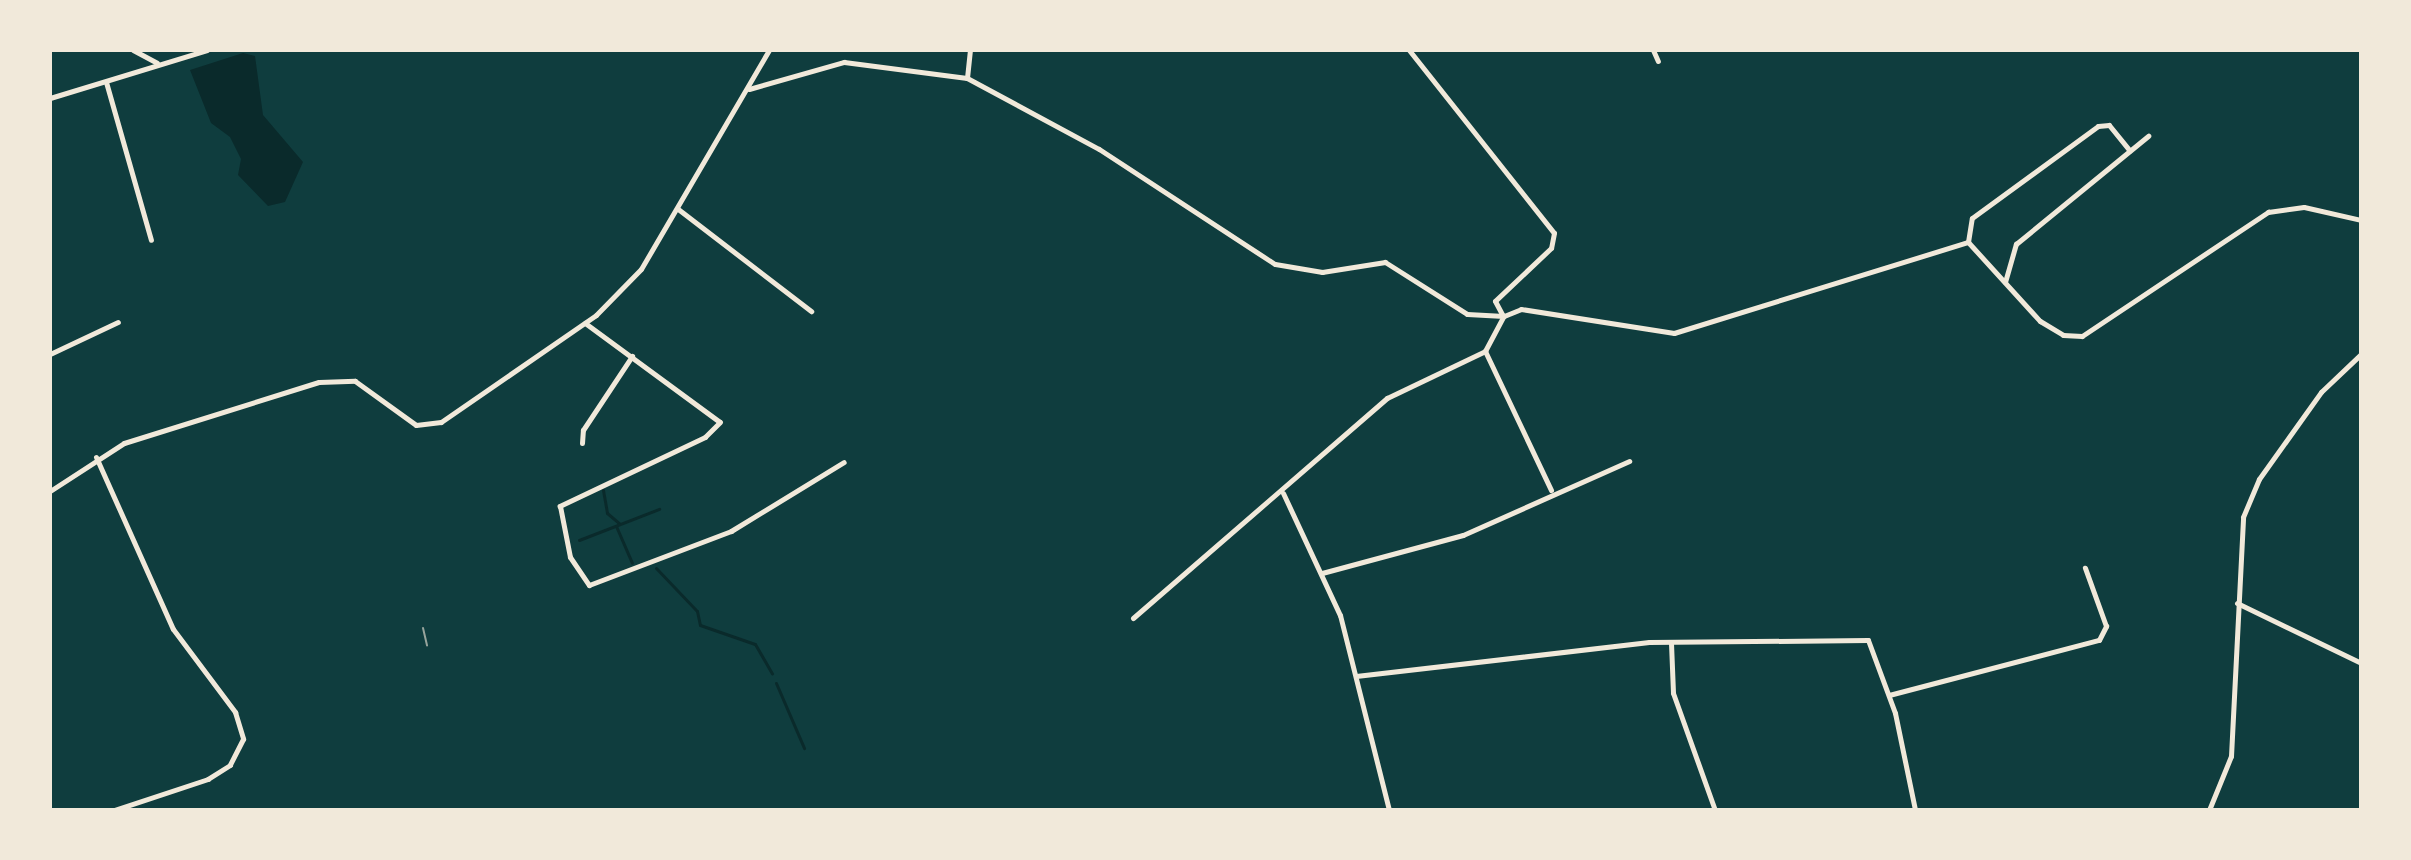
<!DOCTYPE html>
<html>
<head>
<meta charset="utf-8">
<style>
  body { margin:0 }
  #map { position:relative; width:2411px; height:860px; overflow:hidden; background:#0f3d3e; font-family:"Golos Text",sans-serif }
  div>[style] { position:absolute }
  .water>* { inset:0; background:#0a2a2b }
  .stream>* { height:3px; margin:-1.5px; padding:0 1.5px; transform-origin:1.5px; border-radius:1.5px; background:#0a2a2b }
  .minor>* { height:5px; margin:-2.5px; padding:0 2.5px; transform-origin:2.5px; border-radius:2.5px; background:#f1e9da }
  .tram>* { height:2px; margin:-1px; padding:0 1px; transform-origin:1px; border-radius:1px; background:#97a49c }
  span { translate:-50% -50%; white-space:nowrap; text-align:center; line-height:1.15; -webkit-text-stroke:8px #f1e9da; paint-order:stroke }
  .frame { position:absolute; inset:0; border:52px solid #f1e9da; pointer-events:none }
</style>
</head>
<body>
<div id="map">
  <div class="water">
    <i style="clip-path:polygon(243px 53px,255px 56px,263px 115px,303px 162px,285px 202px,268px 206px,238px 175px,241px 159px,230px 137px,211px 123px,190px 70px)"></i>
  </div>
  <div class="stream">
    <i style="left:603px;top:490px;width:23px;rotate:80deg"></i>
    <i style="left:607px;top:513px;width:16px;rotate:40deg"></i>
    <i style="left:616px;top:526px;width:40px;rotate:66.6deg"></i>
    <i style="left:579px;top:540px;width:86px;rotate:-21.2deg"></i>
    <i style="left:656px;top:568px;width:59px;rotate:46.4deg"></i>
    <i style="left:697px;top:611px;width:14px;rotate:78deg"></i>
    <i style="left:700px;top:625px;width:58px;rotate:19.1deg"></i>
    <i style="left:755px;top:644px;width:34px;rotate:60deg"></i>
    <i style="left:776px;top:683px;width:71px;rotate:66.7deg"></i>
  </div>
  <div class="minor">
    <i style="left:133px;top:50px;width:27px;rotate:28deg"></i>
    <i style="left:1409px;top:50px;width:233px;rotate:51.6deg"></i>
    <i style="left:1554px;top:233px;width:15px;rotate:101deg"></i>
    <i style="left:1551px;top:248px;width:77px;rotate:136.6deg"></i>
    <i style="left:1495px;top:301px;width:17px;rotate:62deg"></i>
    <i style="left:1653px;top:50px;width:12px;rotate:66deg"></i>
    <i style="left:967px;top:78px;width:28px;rotate:-84deg"></i>
    <i style="left:106px;top:82px;width:164px;rotate:74.1deg"></i>
    <i style="left:749px;top:89px;width:99px;rotate:-15.9deg"></i>
    <i style="left:844px;top:62px;width:124px;rotate:7.4deg"></i>
    <i style="left:967px;top:78px;width:150px;rotate:28.3deg"></i>
    <i style="left:1099px;top:149px;width:210px;rotate:33.2deg"></i>
    <i style="left:1275px;top:264px;width:48px;rotate:9.7deg"></i>
    <i style="left:1322px;top:272px;width:64px;rotate:-9deg"></i>
    <i style="left:1385px;top:262px;width:97px;rotate:32.4deg"></i>
    <i style="left:1467px;top:314px;width:37px;rotate:3deg"></i>
    <i style="left:50px;top:98px;width:164px;rotate:-17deg"></i>
    <i style="left:678px;top:209px;width:168px;rotate:37.5deg"></i>
    <i style="left:1968px;top:242px;width:24px;rotate:-81deg"></i>
    <i style="left:1972px;top:218px;width:156px;rotate:-36.1deg"></i>
    <i style="left:2098px;top:126px;width:11px;rotate:-5deg"></i>
    <i style="left:2109px;top:125px;width:33px;rotate:51deg"></i>
    <i style="left:2005px;top:282px;width:40px;rotate:-74deg"></i>
    <i style="left:2016px;top:244px;width:171px;rotate:-39.3deg"></i>
    <i style="left:585px;top:323px;width:167px;rotate:36.3deg"></i>
    <i style="left:720px;top:422px;width:21px;rotate:135deg"></i>
    <i style="left:705px;top:437px;width:161px;rotate:154.6deg"></i>
    <i style="left:560px;top:506px;width:52px;rotate:78.9deg"></i>
    <i style="left:570px;top:557px;width:34px;rotate:56deg"></i>
    <i style="left:589px;top:585px;width:152px;rotate:-20.8deg"></i>
    <i style="left:731px;top:531px;width:132px;rotate:-31.4deg"></i>
    <i style="left:1485px;top:351px;width:154px;rotate:64.6deg"></i>
    <i style="left:50px;top:354px;width:75px;rotate:-25.2deg"></i>
    <i style="left:582px;top:443px;width:13px;rotate:-86deg"></i>
    <i style="left:583px;top:430px;width:89px;rotate:-56.5deg"></i>
    <i style="left:96px;top:457px;width:188px;rotate:65.9deg"></i>
    <i style="left:173px;top:629px;width:104px;rotate:53.2deg"></i>
    <i style="left:235px;top:712px;width:28px;rotate:73deg"></i>
    <i style="left:243px;top:739px;width:29px;rotate:117deg"></i>
    <i style="left:230px;top:765px;width:26px;rotate:148deg"></i>
    <i style="left:208px;top:779px;width:99px;rotate:161.7deg"></i>
    <i style="left:50px;top:491px;width:88px;rotate:-33deg"></i>
    <i style="left:124px;top:443px;width:204px;rotate:-17.4deg"></i>
    <i style="left:319px;top:382px;width:36px;rotate:-2deg"></i>
    <i style="left:355px;top:381px;width:75px;rotate:35.8deg"></i>
    <i style="left:416px;top:425px;width:25px;rotate:-7deg"></i>
    <i style="left:441px;top:422px;width:188px;rotate:-34.6deg"></i>
    <i style="left:596px;top:315px;width:64px;rotate:-45.6deg"></i>
    <i style="left:641px;top:269px;width:254px;rotate:-59.7deg"></i>
    <i style="left:1283px;top:493px;width:135px;rotate:65deg"></i>
    <i style="left:1340px;top:615px;width:201px;rotate:75.9deg"></i>
    <i style="left:1322px;top:573px;width:146px;rotate:-15.1deg"></i>
    <i style="left:1463px;top:535px;width:182px;rotate:-24deg"></i>
    <i style="left:2237px;top:603px;width:138px;rotate:25.8deg"></i>
    <i style="left:1133px;top:618px;width:336px;rotate:-40.9deg"></i>
    <i style="left:1387px;top:398px;width:109px;rotate:-25.6deg"></i>
    <i style="left:1485px;top:351px;width:40px;rotate:-62deg"></i>
    <i style="left:1504px;top:316px;width:18px;rotate:-22deg"></i>
    <i style="left:1521px;top:309px;width:155px;rotate:8.9deg"></i>
    <i style="left:1674px;top:333px;width:308px;rotate:-17.2deg"></i>
    <i style="left:1968px;top:242px;width:107px;rotate:47.7deg"></i>
    <i style="left:2040px;top:321px;width:27px;rotate:31deg"></i>
    <i style="left:2063px;top:335px;width:19px;rotate:3deg"></i>
    <i style="left:2082px;top:336px;width:224px;rotate:-33.7deg"></i>
    <i style="left:2268px;top:212px;width:36px;rotate:-8deg"></i>
    <i style="left:2304px;top:207px;width:58px;rotate:12.8deg"></i>
    <i style="left:1671px;top:643px;width:50px;rotate:87.7deg"></i>
    <i style="left:1673px;top:693px;width:124px;rotate:70.3deg"></i>
    <i style="left:1356px;top:676px;width:295px;rotate:-6.6deg"></i>
    <i style="left:1649px;top:642px;width:219px;rotate:-0.5deg"></i>
    <i style="left:1868px;top:640px;width:78px;rotate:69.7deg"></i>
    <i style="left:1895px;top:713px;width:99px;rotate:78.3deg"></i>
    <i style="left:1889px;top:695px;width:217px;rotate:-14.7deg"></i>
    <i style="left:2099px;top:640px;width:16px;rotate:-63deg"></i>
    <i style="left:2106px;top:626px;width:62px;rotate:-109.9deg"></i>
    <i style="left:2209px;top:810px;width:58px;rotate:-67.8deg"></i>
    <i style="left:2231px;top:756px;width:239px;rotate:-87.1deg"></i>
    <i style="left:2243px;top:517px;width:41px;rotate:-67.2deg"></i>
    <i style="left:2259px;top:479px;width:107px;rotate:-54.5deg"></i>
    <i style="left:2321px;top:392px;width:55px;rotate:-43.5deg"></i>
  </div>
  <div class="tram">
    <i style="left:423px;top:628px;width:18px;rotate:77deg"></i>
  </div>
  <div class="frame"></div>
</div>
</body>
</html>
